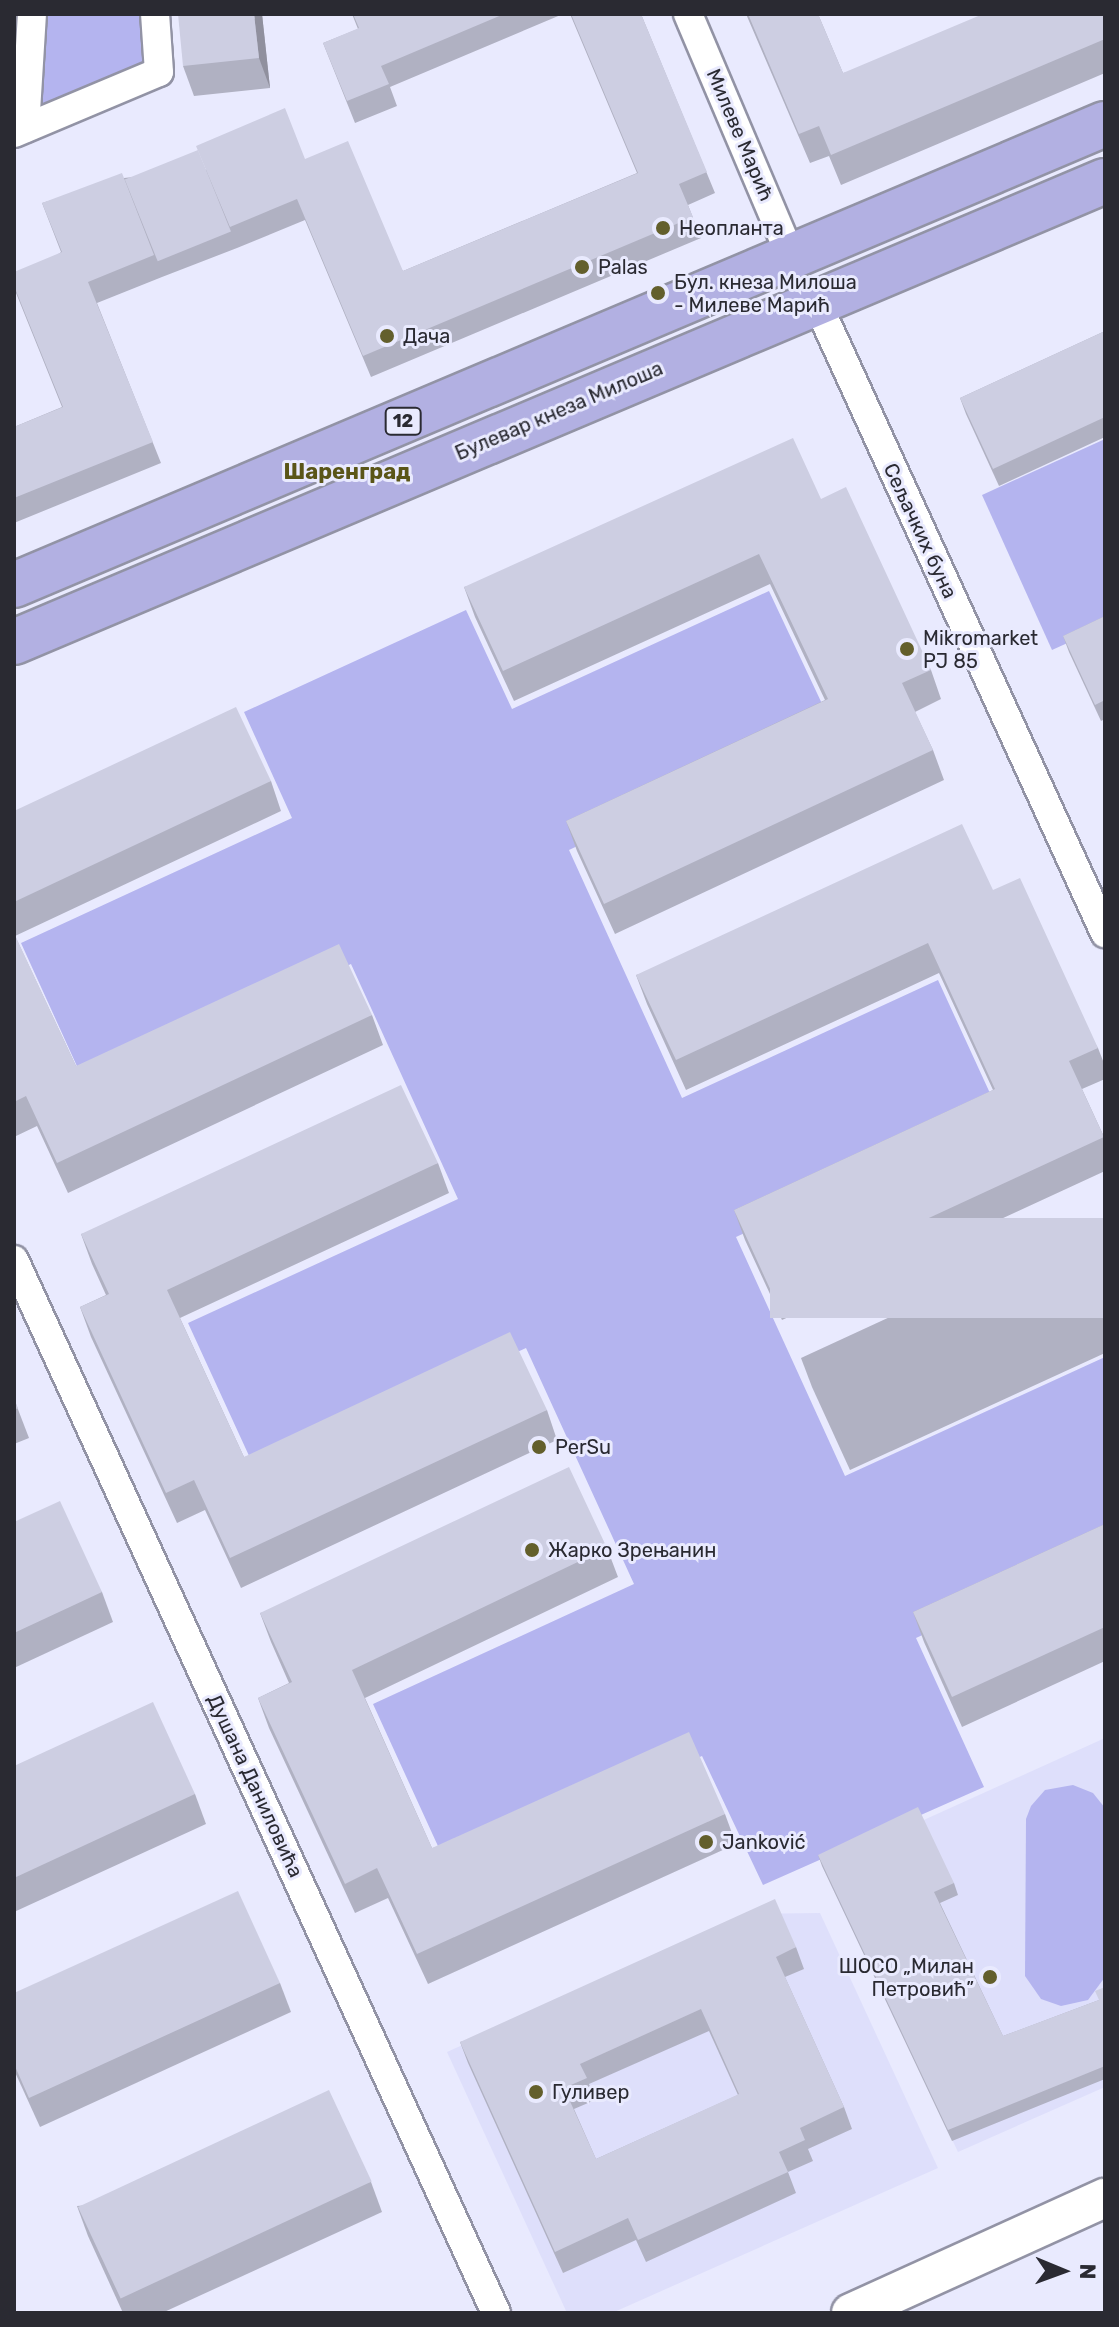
<!DOCTYPE html>
<html>
<head>
<meta charset="utf-8">
<style>
  body { margin:0 }
  #map { position:relative; width:1119px; height:2327px; overflow:hidden; background:#e9eafe; font-family:Rubik,sans-serif }
  div>[style] { position:absolute }
  .built>* { inset:0; background:#dedffb }
  .green>* { inset:0; background:#b4b4ef }
  .roads { filter:drop-shadow(2px 0 #9293a5) drop-shadow(-2px 0 #9293a5) drop-shadow(0 2px #9293a5) drop-shadow(0 -2px #9293a5) }
  .street>* { height:28px; margin:-14px; padding:0 14px; transform-origin:14px; border-radius:14px; background:#fff }
  .secondary>* { height:38px; margin:-19px; padding:0 19px; transform-origin:19px; border-radius:19px; background:#fff }
  .primary>* { height:44px; margin:-22px; padding:0 22px; transform-origin:22px; border-radius:22px; background:#b2b0e2 }
  .wall>* { inset:0; background:#b0b1c2 }
  .shaded-wall>* { inset:0; background:#90909e }
  .building>* { inset:0; background:#cdcee2; transform-origin:0 0 }
  .dots>* { width:22px; height:22px; translate:-50% -50%; box-sizing:border-box; border:4px solid #e9eafe; border-radius:50% }
  span { translate:-50% -50%; white-space:nowrap; text-align:center; line-height:1.15; -webkit-text-stroke:6px #e9eafe; paint-order:stroke }
  .shield-label span { padding:2px 6px; background:#e9eafe; border:2px solid; border-radius:6px; -webkit-text-stroke-width:0 }
  .shield-label { font-size:18px; color:#2a2a32; font-weight:700 }
  .street-label { font-size:20px; color:#2a2a32 }
  .poi-label { font-size:20px; color:#2a2a32 }
  .left { translate:0 -50%; text-align:left }
  .right { translate:-100% -50%; text-align:right }
  .neighbourhood-label { font-size:22px; color:#5a5518; font-weight:700 }
  .frame { position:absolute; inset:0; border:16px solid #2a2a32; pointer-events:none }
  .north { position:absolute; left:1023px; top:2231px; width:80px; height:80px; -webkit-text-stroke:6px #e9eafe; paint-order:stroke; rotate:91deg; font-size:22px; font-weight:700; line-height:32px; text-align:center; color:#2a2a32 }
  .north::after { content:''; display:block; margin:auto; width:28px; height:36px; background:#2a2a32; clip-path:polygon(50% 0,100% 100%,50% 72%,0 100%) }
</style>
</head>
<body>
<div id="map">
  <div class="built">
    <i style="clip-path:polygon(1105px 1738px,1105px 2087px,958px 2152px,822px 1866px)"></i>
    <i style="clip-path:polygon(820px 1913px,938px 2168px,612px 2313px,567px 2313px,447px 2052px,752px 1914px)"></i>
  </div>
  <div class="green">
    <i style="clip-path:polygon(43px 14px,142px 14px,145px 67px,36px 111px)"></i>
    <i style="clip-path:polygon(1105px 439px,1105px 626px,1052px 650px,982px 495px)"></i>
    <i style="clip-path:polygon(769px 591px,832px 725px,569px 850px,682px 1098px,938px 980px,1000px 1115px,736px 1237px,845px 1476px,1105px 1357px,1105px 1551px,916px 1638px,984px 1787px,763px 1885px,702px 1756px,448px 1868px,373px 1704px,634px 1584px,526px 1348px,256px 1471px,188px 1323px,458px 1199px,351px 964px,86px 1086px,21px 943px,292px 818px,244px 712px,466px 610px,512px 709px)"></i>
    <i style="clip-path:polygon(1073px 1785px,1093px 1793px,1105px 1808px,1105px 1977px,1088px 2000px,1061px 2006px,1041px 1999px,1025px 1976px,1026px 1819px,1031px 1806px,1045px 1790px)"></i>
  </div>
  <div class="roads">
    <div class="street">
      <i style="left:688px;top:14px;width:264px;rotate:67deg"></i>
      <i style="left:25px;top:128px;width:114px;rotate:-86.5deg"></i>
      <i style="left:14px;top:133px;width:157px;rotate:-22.8deg"></i>
      <i style="left:159px;top:72px;width:58px;rotate:-93.9deg"></i>
      <i style="left:817px;top:303px;width:693px;rotate:65.43deg"></i>
      <i style="left:14px;top:1260px;width:1158px;rotate:65.4deg"></i>
    </div>
    <div class="secondary">
      <i style="left:851px;top:2313px;width:279px;rotate:-24.4deg"></i>
    </div>
    <div class="primary">
      <i style="left:14px;top:585px;width:1184px;rotate:-22.91deg"></i>
      <i style="left:14px;top:642px;width:1184px;rotate:-22.91deg"></i>
    </div>
  </div>
  <div class="wall">
    <i style="clip-path:polygon(262px 14px,270px 88px,194px 96px,183px 66px)"></i>
    <i style="clip-path:polygon(352px 14px,563px 14px,390px 87px,397px 106px,355px 123px,323px 43px,358px 29px)"></i>
    <i style="clip-path:polygon(570px 14px,641px 14px,715px 193px,688px 205px,701px 238px,371px 377px,305px 220px,237px 248px,162px 277px,162px 275px,162px 277px,97px 303px,161px 463px,14px 523px,14px 427px,62px 407px,14px 288px,61px 252px,42px 203px,124px 178px,305px 159px,403px 271px,637px 173px)"></i>
    <i style="clip-path:polygon(746px 14px,818px 14px,843px 73px,1105px 14px,1105px 73px,841px 185px,829px 156px,810px 163px)"></i>
    <i style="clip-path:polygon(1105px 331px,1105px 437px,999px 486px,966px 414px,960px 398px)"></i>
    <i style="clip-path:polygon(821px 499px,931px 670px,941px 699px,915px 712px,933px 750px,944px 780px,615px 934px,577px 851px,566px 821px,825px 700px,770px 584px,514px 701px,475px 617px,464px 587px)"></i>
    <i style="clip-path:polygon(1105px 616px,1105px 719px,1101px 721px,1069px 652px,1063px 636px)"></i>
    <i style="clip-path:polygon(271px 781px,281px 811px,15px 936px,76px 1066px,372px 1015px,383px 1045px,68px 1193px,37px 1126px,14px 1137px,14px 811px)"></i>
    <i style="clip-path:polygon(993px 890px,1098px 1048px,1105px 1066px,1105px 1079px,1082px 1089px,1105px 1139px,1105px 1171px,782px 1320px,745px 1240px,734px 1210px,993px 1090px,939px 973px,686px 1090px,647px 1004px,636px 975px)"></i>
    <i style="clip-path:polygon(438px 1163px,449px 1193px,180px 1318px,244px 1457px,547px 1410px,557px 1440px,241px 1588px,205px 1510px,177px 1523px,91px 1337px,80px 1307px,106px 1295px,92px 1264px,81px 1234px)"></i>
    <i style="clip-path:polygon(1105px 1218px,1105px 1353px,850px 1470px,812px 1387px,801px 1358px)"></i>
    <i style="clip-path:polygon(14px 1399px,29px 1438px,14px 1444px)"></i>
    <i style="clip-path:polygon(14px 1522px,102px 1592px,113px 1622px,14px 1668px)"></i>
    <i style="clip-path:polygon(1105px 1524px,1105px 1661px,962px 1727px,924px 1642px,913px 1612px)"></i>
    <i style="clip-path:polygon(607px 1548px,618px 1577px,365px 1698px,432px 1848px,725px 1814px,736px 1844px,428px 1984px,388px 1898px,355px 1913px,269px 1728px,258px 1698px,289px 1683px,271px 1642px,260px 1613px)"></i>
    <i style="clip-path:polygon(14px 1766px,195px 1794px,206px 1824px,14px 1912px)"></i>
    <i style="clip-path:polygon(818px 1855px,954px 1883px,958px 1895px,940px 1903px,1003px 2036px,1099px 2000px,1105px 1987px,1105px 2079px,952px 2141px,822px 1866px)"></i>
    <i style="clip-path:polygon(evenodd,796px 1947px,804px 1969px,785px 1977px,844px 2107px,852px 2129px,808px 2149px,813px 2161px,788px 2172px,796px 2193px,646px 2262px,636px 2240px,563px 2273px,468px 2063px,460px 2042px,796px 1947px,709px 2031px,738px 2095px,596px 2159px,574px 2109px,595px 2100px,589px 2084px,709px 2031px)"></i>
    <i style="clip-path:polygon(280px 1983px,291px 2012px,40px 2127px,14px 2070px,14px 1993px)"></i>
    <i style="clip-path:polygon(371px 2182px,382px 2212px,162px 2313px,123px 2313px,88px 2236px,77px 2206px)"></i>
  </div>
  <div class="shaded-wall">
    <i style="clip-path:polygon(254px 14px,262px 14px,270px 88px,259px 58px)"></i>
  </div>
  <div class="building">
    <i style="clip-path:polygon(178px 14px,254px 14px,259px 58px,183px 66px)"></i>
    <i style="clip-path:polygon(353px 14px,504px 14px,381px 66px,389px 84px,347px 101px,323px 43px,359px 28px)"></i>
    <i style="clip-path:polygon(571px 14px,641px 14px,707px 172px,679px 184px,693px 217px,363px 356px,297px 199px,230px 227px,196px 146px,285px 108px,305px 159px,348px 141px,403px 271px,638px 173px)"></i>
    <i style="clip-path:polygon(748px 14px,818px 14px,843px 73px,983px 14px,1105px 14px,1105px 39px,831px 155px,819px 126px,799px 134px)"></i>
    <i style="left:198px;top:150px;width:88px;height:79px;rotate:68deg"></i>
    <i style="clip-path:polygon(122px 173px,154px 255px,88px 282px,153px 442px,14px 498px,14px 427px,63px 407px,14px 286px,14px 272px,62px 252px,42px 203px)"></i>
    <i style="clip-path:polygon(1105px 331px,1105px 417px,993px 469px,960px 398px)"></i>
    <i style="clip-path:polygon(793px 438px,821px 499px,846px 487px,931px 670px,902px 683px,933px 750px,604px 904px,566px 821px,828px 699px,759px 554px,503px 671px,464px 587px)"></i>
    <i style="clip-path:polygon(1105px 616px,1105px 700px,1095px 705px,1063px 636px)"></i>
    <i style="clip-path:polygon(236px 707px,271px 781px,14px 902px,14px 811px)"></i>
    <i style="clip-path:polygon(962px 824px,993px 890px,1020px 878px,1098px 1048px,1069px 1061px,1104px 1137px,771px 1291px,734px 1210px,995px 1089px,928px 943px,676px 1060px,636px 975px)"></i>
    <i style="clip-path:polygon(14px 933px,76px 1066px,339px 944px,372px 1015px,57px 1163px,26px 1096px,14px 1102px)"></i>
    <i style="clip-path:polygon(401px 1085px,438px 1163px,167px 1290px,244px 1457px,510px 1332px,547px 1410px,230px 1558px,194px 1480px,166px 1493px,80px 1307px,109px 1294px,81px 1234px)"></i>
    <i style="left:1105px;top:1218px;width:100px;height:335px;rotate:90deg"></i>
    <i style="clip-path:polygon(14px 1399px,18px 1408px,14px 1410px)"></i>
    <i style="clip-path:polygon(569px 1467px,607px 1548px,352px 1670px,432px 1848px,689px 1732px,725px 1814px,417px 1954px,377px 1868px,345px 1884px,258px 1698px,292px 1682px,260px 1613px)"></i>
    <i style="clip-path:polygon(60px 1501px,102px 1592px,14px 1633px,14px 1522px)"></i>
    <i style="clip-path:polygon(1105px 1524px,1105px 1627px,952px 1697px,913px 1612px)"></i>
    <i style="clip-path:polygon(153px 1702px,195px 1794px,14px 1878px,14px 1766px)"></i>
    <i style="clip-path:polygon(918px 1807px,954px 1883px,934px 1892px,1003px 2036px,1099px 2000px,1095px 1991px,1105px 1987px,1105px 2066px,948px 2130px,818px 1855px)"></i>
    <i style="clip-path:polygon(238px 1891px,280px 1983px,29px 2098px,14px 2064px,14px 1993px)"></i>
    <i style="clip-path:polygon(evenodd,775px 1899px,796px 1947px,776px 1957px,844px 2107px,800px 2128px,805px 2140px,779px 2152px,788px 2172px,638px 2240px,628px 2218px,555px 2252px,460px 2042px,775px 1899px,701px 2009px,739px 2094px,596px 2159px,564px 2088px,587px 2078px,580px 2064px,701px 2009px)"></i>
    <i style="left:329px;top:2090px;width:101px;height:277px;rotate:65deg"></i>
  </div>
  <div class="dots">
    <i style="left:663px;top:228px;background:#635f2c"></i>
    <i style="left:582px;top:267px;background:#635f2c"></i>
    <i style="left:658px;top:293px;background:#635f2c"></i>
    <i style="left:387px;top:336px;background:#635f2c"></i>
    <i style="left:907px;top:649px;background:#635f2c"></i>
    <i style="left:539px;top:1447px;background:#635f2c"></i>
    <i style="left:532px;top:1550px;background:#635f2c"></i>
    <i style="left:706px;top:1842px;background:#635f2c"></i>
    <i style="left:990px;top:1977px;background:#635f2c"></i>
    <i style="left:536px;top:2092px;background:#635f2c"></i>
  </div>
  <div class="shield-label">
    <span style="left:403px;top:421px">12</span>
  </div>
  <div class="street-label">
    <span style="left:740px;top:135px;rotate:67deg">Милеве Марић</span>
    <span style="left:559px;top:411px;rotate:-23deg">Булевар кнеза Милоша</span>
    <span style="left:920px;top:531px;rotate:65deg">Сељачких буна</span>
    <span style="left:255px;top:1786px;rotate:65deg">Душана Даниловића</span>
  </div>
  <div class="poi-label">
    <span class="left" style="left:679px;top:228px">Неопланта</span>
    <span class="left" style="left:598px;top:267px">Palas</span>
    <span class="left" style="left:674px;top:294px">Бул. кнеза Милоша<br>- Милеве Марић</span>
    <span class="left" style="left:403px;top:336px">Дача</span>
    <span class="left" style="left:923px;top:650px">Mikromarket<br>PJ 85</span>
    <span class="left" style="left:555px;top:1447px">PerSu</span>
    <span class="left" style="left:548px;top:1550px">Жарко Зрењанин</span>
    <span class="left" style="left:722px;top:1842px">Janković</span>
    <span class="right" style="left:974px;top:1978px">ШОСО „Милан<br>Петровић”</span>
    <span class="left" style="left:552px;top:2092px">Гуливер</span>
  </div>
  <div class="neighbourhood-label">
    <span style="left:347px;top:472px">Шаренград</span>
  </div>
  <div class="frame"></div>
  <div class="north">N</div>
</div>
</body>
</html>
